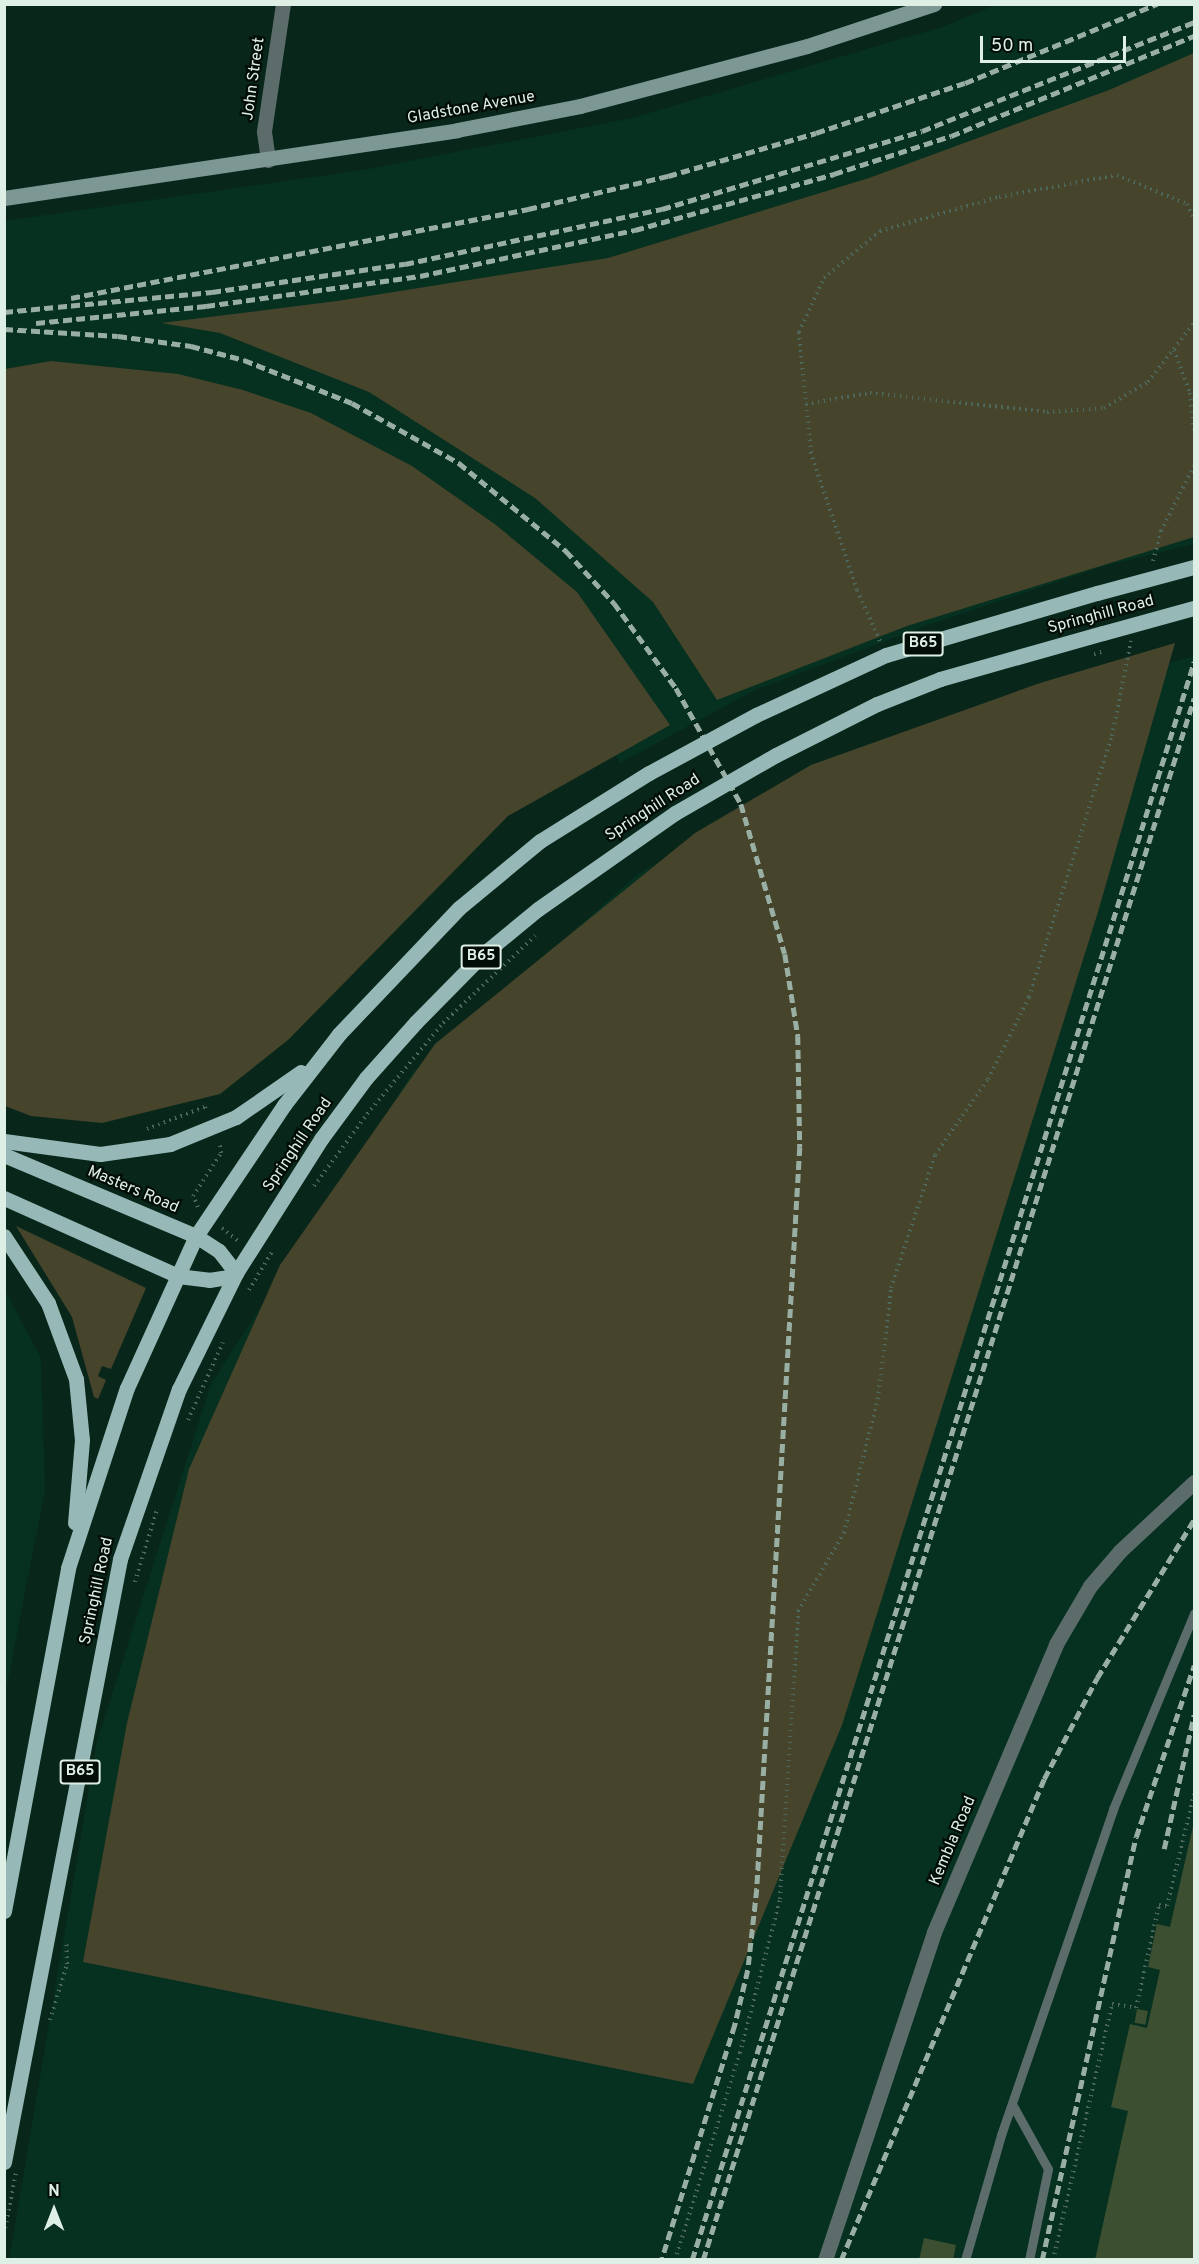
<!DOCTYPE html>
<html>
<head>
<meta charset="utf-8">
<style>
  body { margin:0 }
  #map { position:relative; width:1199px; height:2264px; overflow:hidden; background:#08271a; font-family:Overpass,sans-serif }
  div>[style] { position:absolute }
  .built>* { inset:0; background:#06301f }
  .green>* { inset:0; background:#46442b }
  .building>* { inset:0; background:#3d4f31; transform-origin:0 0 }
  .path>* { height:4px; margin-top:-2px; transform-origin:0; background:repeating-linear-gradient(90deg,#4d685c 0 1.5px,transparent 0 6px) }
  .lane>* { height:9px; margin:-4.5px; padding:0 4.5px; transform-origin:4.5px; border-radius:4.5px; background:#5b6c6b }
  .street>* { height:15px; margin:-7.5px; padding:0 7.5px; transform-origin:7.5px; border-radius:7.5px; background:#5b6c6b }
  .secondary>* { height:15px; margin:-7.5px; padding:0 7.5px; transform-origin:7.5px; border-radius:7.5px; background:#7d9795 }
  .primary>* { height:15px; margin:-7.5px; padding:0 7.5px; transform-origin:7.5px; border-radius:7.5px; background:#96b9b7 }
  .rail>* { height:4.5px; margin-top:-2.25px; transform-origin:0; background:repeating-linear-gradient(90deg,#99afa4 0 9px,transparent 0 13.5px) }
  .path-bridge>* { height:4px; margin-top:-2px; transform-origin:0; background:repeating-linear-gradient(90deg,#4d685c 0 1.5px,transparent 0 6px) }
  .primary-bridge>* { height:15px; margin:-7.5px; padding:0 7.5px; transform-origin:7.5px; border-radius:7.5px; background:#96b9b7 }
  span { translate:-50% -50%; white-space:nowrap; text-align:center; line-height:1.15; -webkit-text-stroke:4.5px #030d08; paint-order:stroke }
  .shield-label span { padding:2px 4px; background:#030d08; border:2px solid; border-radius:4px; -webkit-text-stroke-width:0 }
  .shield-label { font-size:15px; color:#def0e6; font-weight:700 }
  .street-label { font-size:16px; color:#def0e6 }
  .frame { position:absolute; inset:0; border:6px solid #def0e6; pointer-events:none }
  .north { position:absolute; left:24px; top:2180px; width:60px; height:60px; -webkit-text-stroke:4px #030d08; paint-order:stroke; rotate:0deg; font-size:16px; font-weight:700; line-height:24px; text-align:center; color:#def0e6 }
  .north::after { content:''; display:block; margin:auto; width:21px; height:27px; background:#def0e6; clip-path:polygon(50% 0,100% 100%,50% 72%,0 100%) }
  .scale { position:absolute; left:980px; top:36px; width:146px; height:27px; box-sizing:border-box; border:3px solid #def0e6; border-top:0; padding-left:8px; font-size:18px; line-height:21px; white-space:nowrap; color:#def0e6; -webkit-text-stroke:4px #030d08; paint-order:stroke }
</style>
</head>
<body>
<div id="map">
  <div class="built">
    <i style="clip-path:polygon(995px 5px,1194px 5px,1194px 544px,1104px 566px,928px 625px,757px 689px,620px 763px,534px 612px,5px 380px,4px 221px,363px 170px,632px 118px,942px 27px)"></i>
    <i style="clip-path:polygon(1194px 656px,1194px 2259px,9px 2260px,97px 1741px,211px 1384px,413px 1072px,638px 874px,841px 759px)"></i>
    <i style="clip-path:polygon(5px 1290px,41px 1358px,45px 1491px,5px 1695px)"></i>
  </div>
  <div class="green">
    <i style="clip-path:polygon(1194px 53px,1194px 537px,907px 626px,717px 700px,653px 602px,535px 498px,369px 392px,220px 333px,161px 323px,337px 301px,608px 258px,869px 178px,1109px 90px)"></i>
    <i style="clip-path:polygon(51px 361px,178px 374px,243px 390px,311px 413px,412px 466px,496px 525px,577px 592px,670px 725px,508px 816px,288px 1040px,220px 1094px,102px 1123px,31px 1116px,5px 1106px,5px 369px)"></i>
    <i style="clip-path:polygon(1175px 643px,1098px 912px,842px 1725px,693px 2084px,83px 1962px,127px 1723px,189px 1469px,280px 1265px,435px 1044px,695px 833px,811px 765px,1040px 683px)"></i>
    <i style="clip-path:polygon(16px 1226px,146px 1288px,111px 1369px,102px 1366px,98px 1376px,106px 1380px,98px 1399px,94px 1397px,72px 1317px)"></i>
  </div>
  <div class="building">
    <i style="clip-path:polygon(1194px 1822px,1194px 2260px,1095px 2260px,1128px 2111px,1111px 2107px,1130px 2024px,1147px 2028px,1160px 1970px,1148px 1967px,1157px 1924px,1170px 1927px)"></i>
    <i style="left:1137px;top:2009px;width:11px;height:14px;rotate:10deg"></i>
    <i style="clip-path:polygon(924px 2238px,956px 2245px,953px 2260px,919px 2260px)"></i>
  </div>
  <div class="path">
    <i style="left:1174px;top:350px;width:46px;rotate:69.6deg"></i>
    <i style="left:1190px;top:393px;width:39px;rotate:84deg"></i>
    <i style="left:806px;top:404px;width:65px;rotate:-9.8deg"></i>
    <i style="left:870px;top:393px;width:178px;rotate:6.1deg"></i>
    <i style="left:1047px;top:412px;width:57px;rotate:-4deg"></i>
    <i style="left:1104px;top:408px;width:51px;rotate:-30.6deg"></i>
    <i style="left:1148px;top:382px;width:75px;rotate:-52.1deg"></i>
    <i style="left:1153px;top:561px;width:31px;rotate:-75deg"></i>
    <i style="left:1161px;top:531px;width:73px;rotate:-63.1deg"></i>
    <i style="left:880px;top:641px;width:56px;rotate:-114.3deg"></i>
    <i style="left:857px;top:590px;width:145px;rotate:-108.6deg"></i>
    <i style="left:811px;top:453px;width:122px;rotate:-95.7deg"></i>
    <i style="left:799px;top:332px;width:60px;rotate:-65.2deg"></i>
    <i style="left:824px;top:278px;width:73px;rotate:-40deg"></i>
    <i style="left:880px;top:231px;width:124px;rotate:-15.9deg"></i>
    <i style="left:999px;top:197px;width:120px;rotate:-10.6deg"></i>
    <i style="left:1117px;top:175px;width:76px;rotate:22.5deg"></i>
    <i style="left:1187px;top:204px;width:17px;rotate:65deg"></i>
    <i style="left:147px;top:1129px;width:62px;rotate:-20.8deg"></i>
    <i style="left:205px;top:1107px;width:5px;rotate:68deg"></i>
    <i style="left:314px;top:1186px;width:89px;rotate:-53.6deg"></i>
    <i style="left:367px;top:1114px;width:119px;rotate:-50.1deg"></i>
    <i style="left:443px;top:1023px;width:127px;rotate:-43.4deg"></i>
    <i style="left:198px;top:1207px;width:12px;rotate:-114deg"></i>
    <i style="left:193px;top:1196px;width:51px;rotate:-56.9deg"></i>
    <i style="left:221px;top:1153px;width:12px;rotate:-99deg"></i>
    <i style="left:222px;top:1228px;width:22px;rotate:39deg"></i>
    <i style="left:249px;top:1290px;width:47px;rotate:-59deg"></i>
    <i style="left:188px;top:1420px;width:85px;rotate:-65.8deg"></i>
    <i style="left:135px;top:1582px;width:76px;rotate:-73.2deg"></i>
    <i style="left:50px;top:2020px;width:59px;rotate:-73.1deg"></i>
    <i style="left:67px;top:1964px;width:24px;rotate:-92deg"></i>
    <i style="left:4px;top:2234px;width:62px;rotate:-78.9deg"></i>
    <i style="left:675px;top:2260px;width:217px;rotate:-72.6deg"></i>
    <i style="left:740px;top:2053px;width:159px;rotate:-75.4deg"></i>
    <i style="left:780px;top:1899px;width:289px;rotate:-86.4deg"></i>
    <i style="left:798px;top:1611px;width:91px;rotate:-59.5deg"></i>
    <i style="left:844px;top:1533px;width:138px;rotate:-75.8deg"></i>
    <i style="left:878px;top:1399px;width:112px;rotate:-83.3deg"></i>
    <i style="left:891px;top:1288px;width:140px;rotate:-71.7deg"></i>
    <i style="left:935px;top:1155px;width:93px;rotate:-55.1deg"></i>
    <i style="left:988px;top:1079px;width:92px;rotate:-63.4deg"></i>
    <i style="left:1029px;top:997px;width:274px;rotate:-72.4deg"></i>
    <i style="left:1112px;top:736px;width:97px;rotate:-78.7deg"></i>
    <i style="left:1053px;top:2260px;width:263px;rotate:-77deg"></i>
    <i style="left:1112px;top:2004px;width:24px;rotate:9deg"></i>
    <i style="left:1136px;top:2008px;width:106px;rotate:-77.4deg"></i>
    <i style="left:1159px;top:1905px;width:8px;rotate:7deg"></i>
    <i style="left:1167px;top:1906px;width:115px;rotate:-76.4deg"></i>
  </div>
  <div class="lane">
    <i style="left:1012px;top:2104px;width:74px;rotate:61deg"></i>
    <i style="left:1048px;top:2169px;width:93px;rotate:101.8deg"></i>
    <i style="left:965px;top:2260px;width:130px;rotate:-73.9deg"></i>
    <i style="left:1001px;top:2135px;width:345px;rotate:-71deg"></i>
    <i style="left:1113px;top:1809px;width:212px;rotate:-67.5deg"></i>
  </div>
  <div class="street">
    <i style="left:268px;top:160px;width:29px;rotate:-98deg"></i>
    <i style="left:264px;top:131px;width:128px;rotate:-81.5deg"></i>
    <i style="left:825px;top:2260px;width:346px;rotate:-71.6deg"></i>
    <i style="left:934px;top:1932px;width:313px;rotate:-67deg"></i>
    <i style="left:1056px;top:1644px;width:67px;rotate:-59.6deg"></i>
    <i style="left:1090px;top:1586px;width:46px;rotate:-49.4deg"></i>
    <i style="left:1120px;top:1551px;width:101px;rotate:-43deg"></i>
  </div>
  <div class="secondary">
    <i style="left:4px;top:198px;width:458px;rotate:-8.5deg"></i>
    <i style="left:457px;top:130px;width:125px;rotate:-11deg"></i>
    <i style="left:580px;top:106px;width:235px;rotate:-14.8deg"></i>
    <i style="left:807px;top:46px;width:134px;rotate:-18.3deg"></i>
  </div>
  <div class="primary">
    <i style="left:756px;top:715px;width:143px;rotate:-24.8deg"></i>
    <i style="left:886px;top:655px;width:220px;rotate:-16.4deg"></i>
    <i style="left:776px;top:755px;width:113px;rotate:-26.8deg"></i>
    <i style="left:877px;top:704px;width:68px;rotate:-21.6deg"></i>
    <i style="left:940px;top:679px;width:169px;rotate:-15.8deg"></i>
    <i style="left:4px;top:1141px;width:97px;rotate:7.7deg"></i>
    <i style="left:100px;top:1154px;width:71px;rotate:-8.1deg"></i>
    <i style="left:170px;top:1144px;width:71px;rotate:-22.2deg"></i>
    <i style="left:236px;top:1117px;width:79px;rotate:-34.7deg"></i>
    <i style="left:4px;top:1155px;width:208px;rotate:22.9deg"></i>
    <i style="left:196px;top:1236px;width:27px;rotate:33deg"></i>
    <i style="left:219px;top:1251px;width:28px;rotate:52deg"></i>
    <i style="left:4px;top:1198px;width:191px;rotate:24.1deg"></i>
    <i style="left:178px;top:1276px;width:31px;rotate:7deg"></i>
    <i style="left:209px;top:1280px;width:25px;rotate:-9deg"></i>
    <i style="left:4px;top:1236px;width:80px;rotate:56.7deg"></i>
    <i style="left:48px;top:1303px;width:81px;rotate:69.8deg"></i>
    <i style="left:76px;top:1379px;width:61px;rotate:84.4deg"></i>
    <i style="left:82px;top:1440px;width:83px;rotate:94.8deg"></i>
    <i style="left:4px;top:1911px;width:349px;rotate:-79.4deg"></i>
    <i style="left:68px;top:1568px;width:189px;rotate:-71.9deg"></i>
    <i style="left:127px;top:1388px;width:167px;rotate:-65.6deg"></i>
    <i style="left:196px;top:1236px;width:158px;rotate:-56.1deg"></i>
    <i style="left:284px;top:1105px;width:90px;rotate:-52.2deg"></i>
    <i style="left:339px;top:1034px;width:174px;rotate:-46.4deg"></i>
    <i style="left:459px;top:908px;width:105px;rotate:-39.6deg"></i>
    <i style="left:540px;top:841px;width:128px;rotate:-32deg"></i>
    <i style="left:4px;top:2162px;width:614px;rotate:-79.11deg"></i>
    <i style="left:120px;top:1559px;width:180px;rotate:-70.9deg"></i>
    <i style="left:179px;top:1389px;width:129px;rotate:-63.8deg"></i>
    <i style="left:236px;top:1273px;width:159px;rotate:-57.6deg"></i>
    <i style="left:321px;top:1139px;width:76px;rotate:-53.6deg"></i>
    <i style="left:366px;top:1078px;width:75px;rotate:-48.2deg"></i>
    <i style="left:416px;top:1022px;width:94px;rotate:-45.4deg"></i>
    <i style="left:482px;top:955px;width:72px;rotate:-39.4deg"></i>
    <i style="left:538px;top:909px;width:167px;rotate:-35deg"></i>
  </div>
  <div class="rail">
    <i style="left:71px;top:298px;width:466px;rotate:-11deg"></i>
    <i style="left:528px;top:209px;width:144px;rotate:-13.3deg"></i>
    <i style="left:668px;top:176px;width:154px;rotate:-16.2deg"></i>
    <i style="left:816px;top:133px;width:157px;rotate:-18.6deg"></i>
    <i style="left:965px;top:83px;width:208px;rotate:-22.4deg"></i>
    <i style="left:4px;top:312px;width:209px;rotate:-5.5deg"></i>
    <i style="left:212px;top:292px;width:195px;rotate:-8.3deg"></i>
    <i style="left:405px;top:264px;width:263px;rotate:-12.1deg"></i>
    <i style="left:662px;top:209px;width:271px;rotate:-16.7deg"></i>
    <i style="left:922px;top:131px;width:293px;rotate:-21.8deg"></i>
    <i style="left:36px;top:323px;width:171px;rotate:-5.7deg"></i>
    <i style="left:206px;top:306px;width:216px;rotate:-8deg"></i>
    <i style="left:420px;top:276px;width:220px;rotate:-12.1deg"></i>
    <i style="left:635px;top:230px;width:207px;rotate:-15.7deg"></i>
    <i style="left:834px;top:174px;width:123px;rotate:-18deg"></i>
    <i style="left:951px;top:136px;width:263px;rotate:-22.4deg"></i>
    <i style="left:4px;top:329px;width:114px;rotate:3.5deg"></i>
    <i style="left:118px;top:336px;width:74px;rotate:7.8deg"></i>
    <i style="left:191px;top:346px;width:55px;rotate:14.8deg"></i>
    <i style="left:244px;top:360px;width:116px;rotate:21.7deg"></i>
    <i style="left:352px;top:403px;width:123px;rotate:29.3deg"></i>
    <i style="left:459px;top:463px;width:139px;rotate:39.4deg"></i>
    <i style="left:566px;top:551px;width:71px;rotate:47.3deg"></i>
    <i style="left:614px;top:603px;width:105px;rotate:53.9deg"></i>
    <i style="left:676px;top:688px;width:133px;rotate:60.7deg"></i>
    <i style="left:741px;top:804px;width:156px;rotate:73.7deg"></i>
    <i style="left:785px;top:954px;width:83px;rotate:81deg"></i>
    <i style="left:798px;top:1036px;width:111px;rotate:89deg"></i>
    <i style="left:800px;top:1147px;width:743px;rotate:93.32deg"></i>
    <i style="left:757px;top:1889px;width:81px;rotate:96.3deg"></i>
    <i style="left:748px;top:1970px;width:57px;rotate:103.3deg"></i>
    <i style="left:735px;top:2025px;width:246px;rotate:107.3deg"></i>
    <i style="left:1164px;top:1849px;width:137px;rotate:-77.4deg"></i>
    <i style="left:692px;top:2260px;width:1675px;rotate:-72.56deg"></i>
    <i style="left:703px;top:2260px;width:1637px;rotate:-72.55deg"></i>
    <i style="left:841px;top:2260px;width:522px;rotate:-67.12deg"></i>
    <i style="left:1044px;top:1779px;width:114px;rotate:-62.3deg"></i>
    <i style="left:1097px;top:1678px;width:185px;rotate:-58.5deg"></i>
    <i style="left:1042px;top:2260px;width:433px;rotate:-77.5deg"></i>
    <i style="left:1136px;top:1837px;width:181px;rotate:-71.3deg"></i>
  </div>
  <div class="path-bridge">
    <i style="left:1094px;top:654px;width:11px;rotate:-15deg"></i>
  </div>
  <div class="primary-bridge">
    <i style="left:1097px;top:593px;width:100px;rotate:-15deg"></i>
    <i style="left:1103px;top:633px;width:94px;rotate:-15.4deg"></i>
    <i style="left:649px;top:773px;width:122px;rotate:-28.5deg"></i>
    <i style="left:675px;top:813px;width:116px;rotate:-29.9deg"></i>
  </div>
  <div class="shield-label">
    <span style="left:923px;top:644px">B65</span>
    <span style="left:481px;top:957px">B65</span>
    <span style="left:80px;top:1772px">B65</span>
  </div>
  <div class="street-label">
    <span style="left:254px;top:79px;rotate:-82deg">John Street</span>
    <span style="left:471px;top:108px;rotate:-10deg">Gladstone Avenue</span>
    <span style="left:1101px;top:615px;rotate:-15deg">Springhill Road</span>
    <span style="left:653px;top:808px;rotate:-33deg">Springhill Road</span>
    <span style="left:298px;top:1145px;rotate:-56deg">Springhill Road</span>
    <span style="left:133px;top:1190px;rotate:23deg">Masters Road</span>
    <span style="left:97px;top:1591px;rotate:-78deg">Springhill Road</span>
    <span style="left:953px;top:1841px;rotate:-67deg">Kembla Road</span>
  </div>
  <div class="frame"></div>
  <div class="north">N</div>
  <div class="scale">50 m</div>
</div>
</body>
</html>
